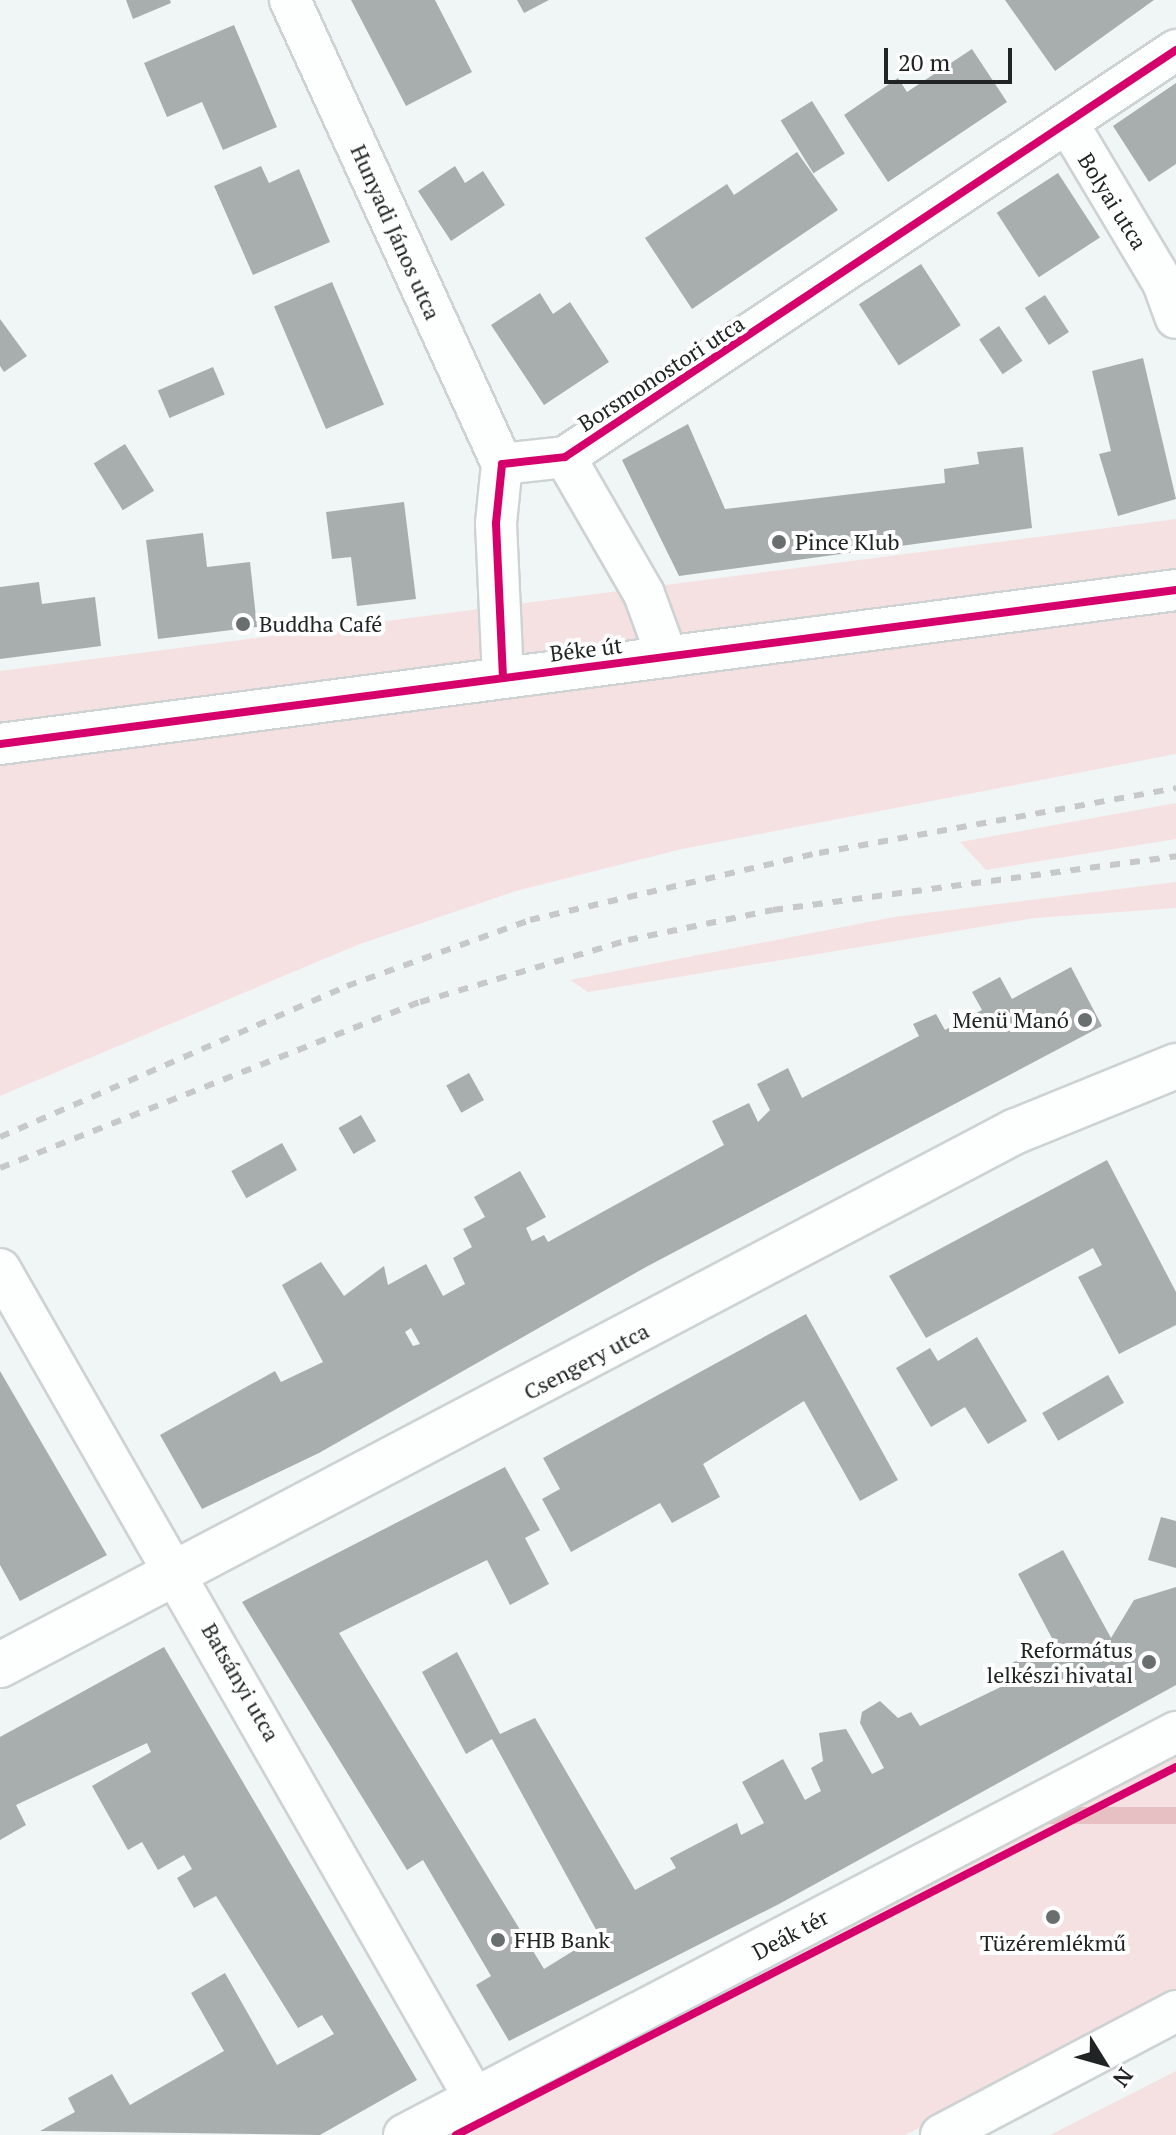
<!DOCTYPE html>
<html>
<head>
<meta charset="utf-8">
<style>
  body { margin:0 }
  #map { position:relative; width:1176px; height:2135px; overflow:hidden; background:#f0f6f6; font-family:"PT Serif",serif }
  div>[style] { position:absolute }
  .green>* { inset:0; background:#f6e1e2 }
  .water>* { inset:0; background:#e6c0c2; transform-origin:0 0 }
  .building>* { inset:0; background:#a8adad; transform-origin:0 0 }
  .roads { filter:drop-shadow(2px 0 #cdd2d2) drop-shadow(-2px 0 #cdd2d2) drop-shadow(0 2px #cdd2d2) drop-shadow(0 -2px #cdd2d2) }
  .minor>* { height:40px; margin:-20px; padding:0 20px; transform-origin:20px; border-radius:20px; background:#fdfefe }
  .secondary>* { height:44px; margin:-22px; padding:0 22px; transform-origin:22px; border-radius:22px; background:#fdfefe }
  .rail>* { height:6px; margin-top:-3px; transform-origin:0; background:repeating-linear-gradient(90deg,#c7c9c9 0 10px,transparent 0 20px) }
  .cycleway>* { height:8px; margin:-4px; padding:0 4px; transform-origin:4px; border-radius:4px; background:#d6006c }
  .dots>* { width:22px; height:22px; translate:-50% -50%; box-sizing:border-box; border:4px solid #fff; border-radius:50% }
  span { translate:-50% -50%; white-space:nowrap; text-align:center; line-height:1.15; -webkit-text-stroke:8px #fff; paint-order:stroke }
  .street-label { font-size:22px; color:#202424 }
  .poi-label { font-size:22px; color:#202424 }
  .left { translate:0 -50%; text-align:left }
  .right { translate:-100% -50%; text-align:right }
  .north { position:absolute; left:1064px; top:2023px; width:80px; height:80px; -webkit-text-stroke:6px #fff; paint-order:stroke; rotate:127deg; font-size:22px; font-weight:700; line-height:32px; text-align:center; color:#202424 }
  .north::after { content:''; display:block; margin:auto; width:28px; height:36px; background:#202424; clip-path:polygon(50% 0,100% 100%,50% 72%,0 100%) }
  .scale { position:absolute; left:884px; top:48px; width:128px; height:36px; box-sizing:border-box; border:4px solid #202424; border-top:0; padding-left:10px; font-size:24px; line-height:28px; white-space:nowrap; color:#202424; -webkit-text-stroke:6px #fff; paint-order:stroke }
</style>
</head>
<body>
<div id="map">
  <div class="green">
    <i style="clip-path:polygon(1176px 519px,1176px 754px,682px 849px,516px 891px,357px 945px,0 1096px,0 671px)"></i>
    <i style="clip-path:polygon(1176px 803px,1176px 839px,986px 870px,960px 842px)"></i>
    <i style="clip-path:polygon(1176px 882px,1176px 908px,1035px 918px,588px 992px,570px 980px,894px 917px)"></i>
    <i style="clip-path:polygon(1176px 1753px,1176px 1997px,905px 2135px,431px 2135px)"></i>
    <i style="clip-path:polygon(1176px 2071px,1176px 2135px,1050px 2135px)"></i>
  </div>
  <div class="water">
    <i style="left:1176px;top:1807px;width:17px;height:132px;rotate:90deg"></i>
  </div>
  <div class="building">
    <i style="clip-path:polygon(126px 0,170px 0,171px 3px,133px 19px)"></i>
    <i style="clip-path:polygon(351px 0,435px 0,472px 72px,406px 106px)"></i>
    <i style="clip-path:polygon(517px 0,549px 0,524px 13px)"></i>
    <i style="clip-path:polygon(1005px 0,1154px 0,1055px 71px)"></i>
    <i style="clip-path:polygon(234px 25px,277px 127px,223px 150px,202px 102px,167px 117px,144px 63px)"></i>
    <i style="clip-path:polygon(972px 49px,1007px 102px,888px 182px,844px 115px,898px 78px,907px 92px)"></i>
    <i style="clip-path:polygon(1176px 83px,1176px 164px,1149px 182px,1113px 126px)"></i>
    <i style="left:812px;top:101px;width:62px;height:37px;rotate:58deg"></i>
    <i style="clip-path:polygon(797px 152px,838px 210px,692px 309px,645px 238px,727px 184px,734px 195px)"></i>
    <i style="clip-path:polygon(261px 166px,269px 183px,299px 169px,330px 242px,253px 275px,214px 186px)"></i>
    <i style="clip-path:polygon(455px 166px,465px 183px,483px 171px,505px 205px,451px 241px,418px 191px)"></i>
    <i style="left:1058px;top:173px;width:77px;height:73px;rotate:57deg"></i>
    <i style="left:921px;top:264px;width:73px;height:74px;rotate:57deg"></i>
    <i style="left:332px;top:282px;width:133px;height:63px;rotate:67deg"></i>
    <i style="clip-path:polygon(540px 293px,553px 314px,570px 302px,609px 362px,544px 405px,491px 325px)"></i>
    <i style="left:1045px;top:295px;width:44px;height:24px;rotate:57deg"></i>
    <i style="clip-path:polygon(0 319px,27px 356px,4px 372px,0 366px)"></i>
    <i style="left:999px;top:326px;width:42px;height:24px;rotate:56deg"></i>
    <i style="clip-path:polygon(1143px 358px,1176px 499px,1118px 516px,1099px 454px,1111px 451px,1092px 371px)"></i>
    <i style="left:213px;top:367px;width:30px;height:60px;rotate:67deg"></i>
    <i style="clip-path:polygon(688px 424px,725px 509px,945px 483px,944px 469px,979px 464px,977px 452px,1023px 447px,1032px 528px,679px 576px,622px 460px)"></i>
    <i style="left:125px;top:444px;width:55px;height:37px;rotate:58deg"></i>
    <i style="clip-path:polygon(404px 502px,416px 599px,357px 606px,351px 557px,332px 559px,326px 512px)"></i>
    <i style="clip-path:polygon(203px 533px,207px 567px,250px 562px,257px 627px,158px 639px,146px 540px)"></i>
    <i style="clip-path:polygon(39px 582px,42px 604px,95px 597px,101px 646px,0 659px,0 587px)"></i>
    <i style="clip-path:polygon(evenodd,1071px 967px,1102px 1026px,646px 1267px,319px 1453px,202px 1509px,160px 1435px,275px 1371px,281px 1382px,323px 1362px,282px 1285px,321px 1262px,344px 1296px,384px 1266px,388px 1285px,426px 1264px,443px 1296px,465px 1284px,453px 1258px,472px 1247px,463px 1229px,485px 1217px,474px 1197px,520px 1171px,546px 1217px,526px 1228px,532px 1241px,544px 1235px,548px 1242px,724px 1145px,712px 1121px,749px 1103px,758px 1122px,770px 1110px,757px 1084px,788px 1068px,802px 1098px,919px 1036px,913px 1024px,936px 1014px,945px 1030px,982px 1010px,972px 992px,1000px 977px,1012px 999px,1071px 967px,411px 1328px,420px 1344px,413px 1346px,405px 1332px,411px 1328px)"></i>
    <i style="left:469px;top:1073px;width:31px;height:26px;rotate:61deg"></i>
    <i style="left:361px;top:1115px;width:30px;height:26px;rotate:60deg"></i>
    <i style="left:282px;top:1143px;width:31px;height:58px;rotate:61deg"></i>
    <i style="clip-path:polygon(1107px 1160px,1176px 1292px,1176px 1325px,1119px 1354px,1078px 1277px,1102px 1265px,1093px 1248px,926px 1338px,889px 1276px)"></i>
    <i style="clip-path:polygon(806px 1314px,898px 1480px,860px 1501px,804px 1401px,703px 1464px,720px 1497px,672px 1523px,660px 1503px,571px 1552px,542px 1499px,560px 1489px,543px 1458px)"></i>
    <i style="clip-path:polygon(977px 1337px,1027px 1421px,988px 1444px,965px 1407px,931px 1427px,896px 1368px,930px 1348px,938px 1361px)"></i>
    <i style="clip-path:polygon(0 1371px,107px 1555px,20px 1601px,0 1565px)"></i>
    <i style="left:1108px;top:1375px;width:32px;height:76px;rotate:60deg"></i>
    <i style="clip-path:polygon(505px 1467px,540px 1530px,525px 1538px,549px 1584px,510px 1605px,487px 1560px,339px 1633px,544px 1969px,599px 1935px,492px 1739px,466px 1754px,422px 1672px,457px 1652px,500px 1734px,535px 1718px,635px 1890px,676px 1868px,670px 1858px,737px 1823px,741px 1835px,764px 1823px,742px 1782px,783px 1759px,805px 1800px,821px 1791px,811px 1768px,823px 1761px,819px 1733px,846px 1729px,872px 1774px,884px 1768px,860px 1723px,862px 1712px,880px 1701px,898px 1718px,911px 1712px,920px 1726px,1009px 1683px,1000px 1669px,1054px 1642px,1018px 1574px,1063px 1550px,1111px 1638px,1134px 1600px,1176px 1587px,1176px 1685px,779px 1904px,509px 2041px,476px 1985px,491px 1976px,423px 1860px,407px 1870px,242px 1602px)"></i>
    <i style="clip-path:polygon(1161px 1517px,1176px 1521px,1176px 1568px,1148px 1560px)"></i>
    <i style="clip-path:polygon(164px 1647px,417px 2080px,320px 2135px,40px 2131px,75px 2112px,68px 2098px,112px 2074px,130px 2105px,224px 2051px,191px 1993px,225px 1973px,277px 2065px,334px 2034px,322px 2015px,298px 2028px,216px 1896px,194px 1908px,177px 1878px,192px 1869px,184px 1855px,158px 1870px,142px 1842px,128px 1850px,92px 1786px,151px 1752px,147px 1743px,16px 1805px,26px 1825px,0 1840px,0 1737px)"></i>
  </div>
  <div class="roads">
    <div class="minor">
      <i style="left:290px;top:0;width:510px;rotate:65.44deg"></i>
      <i style="left:1070px;top:127px;width:182px;rotate:59.2deg"></i>
      <i style="left:1163px;top:283px;width:37px;rotate:70deg"></i>
      <i style="left:565px;top:457px;width:158px;rotate:60deg"></i>
      <i style="left:644px;top:594px;width:67px;rotate:69.9deg"></i>
      <i style="left:503px;top:678px;width:155px;rotate:-92.6deg"></i>
      <i style="left:496px;top:523px;width:59px;rotate:-84.2deg"></i>
      <i style="left:502px;top:464px;width:63px;rotate:-6.3deg"></i>
      <i style="left:565px;top:457px;width:734px;rotate:-33.67deg"></i>
      <i style="left:0;top:744px;width:1186px;rotate:-7.46deg"></i>
      <i style="left:0;top:1269px;width:956px;rotate:60.22deg"></i>
      <i style="left:404px;top:2135px;width:871px;rotate:-27.57deg"></i>
      <i style="left:941px;top:2135px;width:266px;rotate:-27.8deg"></i>
    </div>
    <div class="secondary">
      <i style="left:0;top:1665px;width:1148px;rotate:-27.73deg"></i>
      <i style="left:1016px;top:1131px;width:173px;rotate:-22.1deg"></i>
    </div>
  </div>
  <div class="rail">
    <i style="left:0;top:1137px;width:378px;rotate:-23.5deg"></i>
    <i style="left:347px;top:986px;width:195px;rotate:-19.8deg"></i>
    <i style="left:530px;top:920px;width:297px;rotate:-13.1deg"></i>
    <i style="left:819px;top:853px;width:363px;rotate:-10.3deg"></i>
    <i style="left:0;top:1168px;width:452px;rotate:-21.6deg"></i>
    <i style="left:420px;top:1002px;width:217px;rotate:-16.6deg"></i>
    <i style="left:628px;top:940px;width:148px;rotate:-11.7deg"></i>
    <i style="left:773px;top:910px;width:407px;rotate:-7.6deg"></i>
  </div>
  <div class="cycleway">
    <i style="left:503px;top:678px;width:155px;rotate:-92.6deg"></i>
    <i style="left:496px;top:523px;width:59px;rotate:-84.2deg"></i>
    <i style="left:502px;top:464px;width:63px;rotate:-6.3deg"></i>
    <i style="left:565px;top:457px;width:734px;rotate:-33.67deg"></i>
    <i style="left:0;top:744px;width:1186px;rotate:-7.46deg"></i>
    <i style="left:456px;top:2135px;width:809px;rotate:-27.07deg"></i>
  </div>
  <div class="dots">
    <i style="left:779px;top:542px;background:#696e6e"></i>
    <i style="left:243px;top:624px;background:#696e6e"></i>
    <i style="left:1085px;top:1020px;background:#696e6e"></i>
    <i style="left:1149px;top:1662px;background:#696e6e"></i>
    <i style="left:1053px;top:1917px;background:#696e6e"></i>
    <i style="left:498px;top:1940px;background:#696e6e"></i>
  </div>
  <div class="street-label">
    <span style="left:1113px;top:201px;rotate:58deg">Bolyai utca</span>
    <span style="left:396px;top:232px;rotate:66deg">Hunyadi János utca</span>
    <span style="left:661px;top:373px;rotate:-33deg">Borsmonostori utca</span>
    <span style="left:586px;top:649px;rotate:-7deg">Béke út</span>
    <span style="left:586px;top:1361px;rotate:-28deg">Csengery utca</span>
    <span style="left:241px;top:1682px;rotate:60deg">Batsányi utca</span>
    <span style="left:790px;top:1934px;rotate:-28deg">Deák tér</span>
  </div>
  <div class="poi-label">
    <span class="left" style="left:795px;top:542px">Pince Klub</span>
    <span class="left" style="left:259px;top:624px">Buddha Café</span>
    <span class="right" style="left:1069px;top:1020px">Menü Manó</span>
    <span class="right" style="left:1133px;top:1662px">Református<br>lelkészi hivatal</span>
    <span class="left" style="left:514px;top:1940px">FHB Bank</span>
    <span style="left:1053px;top:1943px">Tüzéremlékmű</span>
  </div>
  <div class="north">N</div>
  <div class="scale">20 m</div>
</div>
</body>
</html>
